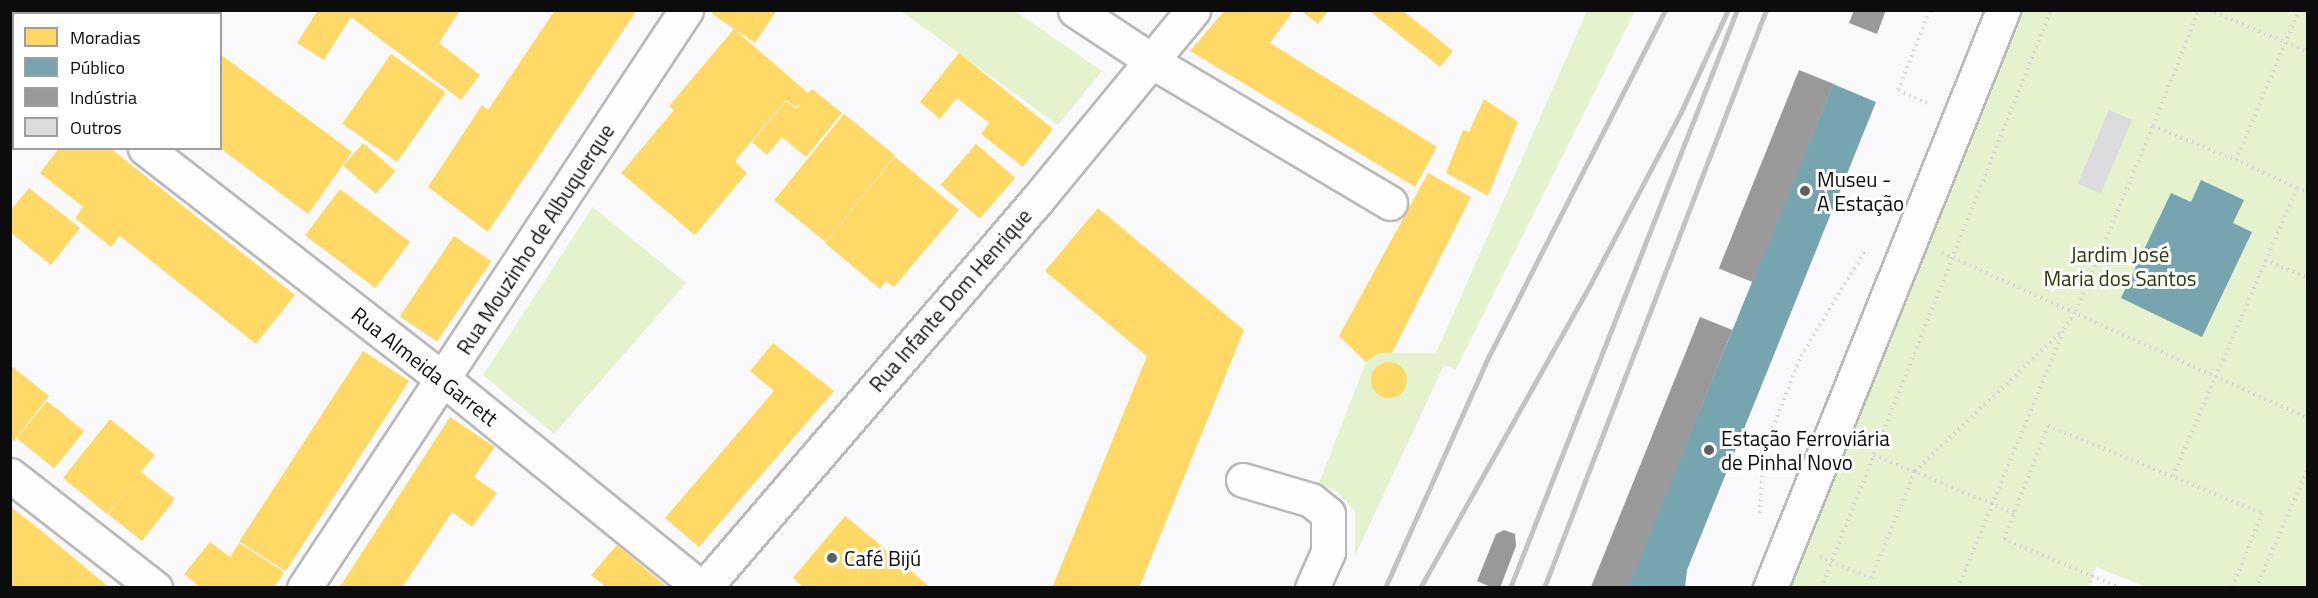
<!DOCTYPE html>
<html>
<head>
<meta charset="utf-8">
<style>
  body { margin:0 }
  #map { position:relative; width:2318px; height:598px; overflow:hidden; background:#f9f9fc; font-family:"Titillium Web",sans-serif }
  div>[style] { position:absolute }
  .green>* { inset:0; background:#e4f2ce }
  .homes>* { inset:0; background:#ffd966; transform-origin:0 0 }
  .round { border-radius:50% }
  .public>* { inset:0; background:#76a5af }
  .industry>* { inset:0; background:#999; transform-origin:0 0 }
  .building>* { inset:0; background:#dbdadc; transform-origin:0 0 }
  .path>* { height:4px; margin-top:-2px; transform-origin:0; background:repeating-linear-gradient(90deg,#d5d5d7 0 1.5px,transparent 0 6px) }
  .roads { filter:drop-shadow(2px 0 #b9b9bc) drop-shadow(-2px 0 #b9b9bc) drop-shadow(0 2px #b9b9bc) drop-shadow(0 -2px #b9b9bc) }
  .minor>* { height:33px; margin:-16.5px; padding:0 16.5px; transform-origin:16.5px; border-radius:16.5px; background:#fefeff }
  .rail>* { height:4.5px; margin:-2.25px; padding:0 2.25px; transform-origin:2.25px; border-radius:2.25px; background:#c3c3c5 }
  .dots>* { width:16px; height:16px; translate:-50% -50%; box-sizing:border-box; border:3px solid #fff; border-radius:50% }
  span { translate:-50% -50%; white-space:nowrap; text-align:center; line-height:1.15; -webkit-text-stroke:6px #fff; paint-order:stroke }
  .poi-label { font-size:21px; color:#0c0c0d }
  .left { translate:0 -50%; text-align:left }
  .street-label { font-size:21px; color:#0c0c0d }
  .park-label { font-size:21px; color:#2b3b07 }
  .frame { position:absolute; inset:0; border:12px solid #0c0c0d; pointer-events:none }
  .legend { position:absolute; left:12px; top:12px; width:210px; height:138px; box-sizing:border-box; background:#fff; border:2px solid #9e9e9e; margin:0; padding:8px 10px; list-style:none; font-size:18px; color:#0c0c0d }
  .legend li { display:flex; align-items:center; gap:12px; height:30px }
  .legend b { width:30px; border:2px solid #9e9e9e }
</style>
</head>
<body>
<div id="map">
  <div class="green">
    <i style="clip-path:polygon(901px 11px,1015px 11px,1102px 71px,1058px 125px)"></i>
    <i style="clip-path:polygon(1587px 11px,1635px 11px,1456px 369px,1444px 365px,1355px 556px,1355px 512px,1338px 492px,1319px 483px,1366px 362px,1379px 353px,1436px 353px)"></i>
    <i style="clip-path:polygon(2021px 11px,2307px 11px,2307px 587px,2146px 587px,2096px 567px,2088px 587px,1791px 588px)"></i>
    <i style="clip-path:polygon(593px 207px,686px 283px,554px 434px,483px 375px)"></i>
  </div>
  <div class="homes">
    <i style="clip-path:polygon(23px 10px,64px 10px,62px 14px)"></i>
    <i style="clip-path:polygon(318px 10px,460px 10px,439px 43px,480px 75px,461px 100px,351px 17px,324px 60px,297px 43px)"></i>
    <i style="clip-path:polygon(555px 10px,637px 10px,488px 232px,428px 187px,482px 105px,488px 110px)"></i>
    <i style="clip-path:polygon(714px 10px,777px 10px,755px 43px,712px 14px)"></i>
    <i style="clip-path:polygon(1225px 10px,1294px 10px,1270px 43px,1437px 147px,1415px 187px,1190px 51px)"></i>
    <i style="clip-path:polygon(1300px 10px,1329px 10px,1318px 24px)"></i>
    <i style="clip-path:polygon(1368px 10px,1402px 10px,1453px 51px,1440px 67px)"></i>
    <i style="clip-path:polygon(734px 29px,808px 93px,812px 89px,842px 113px,806px 157px,782px 137px,767px 155px,752px 142px,786px 101px,796px 109px,802px 102px,796px 107px,786px 100px,735px 161px,747px 173px,695px 235px,621px 173px,674px 110px,669px 106px)"></i>
    <i style="clip-path:polygon(959px 53px,1053px 129px,1023px 167px,981px 134px,989px 123px,957px 98px,940px 119px,920px 102px)"></i>
    <i style="clip-path:polygon(220px 54px,352px 152px,308px 214px,220px 148px)"></i>
    <i style="left:391px;top:54px;width:67px;height:85px;rotate:35deg"></i>
    <i style="clip-path:polygon(14px 85px,14px 132px,10px 130px)"></i>
    <i style="clip-path:polygon(1484px 99px,1518px 122px,1488px 196px,1446px 173px,1463px 130px,1469px 132px)"></i>
    <i style="left:844px;top:114px;width:66px;height:111px;rotate:39deg"></i>
    <i style="left:363px;top:143px;width:43px;height:30px;rotate:41deg"></i>
    <i style="left:976px;top:144px;width:52px;height:54px;rotate:41deg"></i>
    <i style="clip-path:polygon(59px 148px,110px 148px,295px 295px,256px 344px,120px 236px,111px 247px,75px 218px,83px 207px,40px 173px)"></i>
    <i style="clip-path:polygon(895px 157px,959px 210px,894px 287px,886px 281px,880px 289px,825px 243px)"></i>
    <i style="clip-path:polygon(1428px 173px,1471px 197px,1392px 353px,1379px 353px,1366px 362px,1339px 336px)"></i>
    <i style="clip-path:polygon(29px 188px,80px 228px,51px 265px,10px 232px,10px 211px)"></i>
    <i style="left:340px;top:189px;width:88px;height:58px;rotate:37deg"></i>
    <i style="clip-path:polygon(1098px 208px,1244px 330px,1139px 588px,1052px 588px,1147px 356px,1045px 271px)"></i>
    <i style="left:454px;top:236px;width:45px;height:97px;rotate:34deg"></i>
    <i style="clip-path:polygon(773px 343px,834px 391px,699px 547px,665px 518px,774px 391px,750px 371px)"></i>
    <i style="left:363px;top:351px;width:55px;height:227px;rotate:33deg"></i>
    <i class="round" style="left:1371px;top:362px;width:36px;height:36px"></i>
    <i style="clip-path:polygon(10px 365px,49px 396px,14px 441px,10px 437px)"></i>
    <i style="left:47px;top:401px;width:48px;height:48px;rotate:39deg"></i>
    <i style="clip-path:polygon(450px 417px,495px 447px,474px 477px,497px 493px,472px 527px,452px 512px,402px 588px,339px 588px)"></i>
    <i style="clip-path:polygon(110px 419px,155px 455px,141px 472px,175px 499px,142px 541px,108px 514px,134px 482px,107px 514px,63px 478px)"></i>
    <i style="clip-path:polygon(10px 506px,45px 534px,110px 588px,10px 588px)"></i>
    <i style="clip-path:polygon(845px 516px,872px 538px,931px 588px,804px 588px,793px 578px)"></i>
    <i style="clip-path:polygon(210px 542px,230px 557px,239px 543px,284px 572px,274px 588px,201px 588px,184px 574px)"></i>
    <i style="clip-path:polygon(617px 545px,668px 588px,607px 588px,591px 575px)"></i>
  </div>
  <div class="public">
    <i style="clip-path:polygon(1833px 84px,1876px 102px,1687px 570px,1685px 588px,1627px 588px)"></i>
    <i style="clip-path:polygon(2201px 180px,2244px 200px,2233px 223px,2252px 232px,2202px 337px,2121px 298px,2171px 193px,2191px 202px)"></i>
  </div>
  <div class="industry">
    <i style="clip-path:polygon(65px 10px,96px 10px,63px 14px)"></i>
    <i style="clip-path:polygon(1854px 10px,1886px 10px,1877px 34px,1849px 23px)"></i>
    <i style="left:1799px;top:70px;width:37px;height:214px;rotate:22deg"></i>
    <i style="left:1700px;top:317px;width:35px;height:293px;rotate:22deg"></i>
    <i style="clip-path:polygon(1504px 530px,1515px 534px,1516px 546px,1500px 588px,1493px 588px,1477px 581px,1496px 534px)"></i>
  </div>
  <div class="building">
    <i style="left:2109px;top:110px;width:25px;height:80px;rotate:23deg"></i>
  </div>
  <div class="path">
    <i style="left:2209px;top:10px;width:108px;rotate:23deg"></i>
    <i style="left:1927px;top:103px;width:32px;rotate:-156deg"></i>
    <i style="left:1898px;top:90px;width:86px;rotate:-68.2deg"></i>
    <i style="left:2153px;top:126px;width:125px;rotate:-68.4deg"></i>
    <i style="left:2297px;top:188px;width:12px;rotate:20deg"></i>
    <i style="left:1942px;top:253px;width:401px;rotate:24.3deg"></i>
    <i style="left:2265px;top:260px;width:47px;rotate:22.7deg"></i>
    <i style="left:1874px;top:455px;width:152px;rotate:22.5deg"></i>
    <i style="left:2173px;top:476px;width:314px;rotate:-66.7deg"></i>
    <i style="left:2297px;top:188px;width:67px;rotate:-155.3deg"></i>
    <i style="left:1760px;top:513px;width:63px;rotate:-86.4deg"></i>
    <i style="left:1764px;top:450px;width:101px;rotate:-68.5deg"></i>
    <i style="left:1801px;top:356px;width:125px;rotate:-58.7deg"></i>
    <i style="left:1820px;top:557px;width:55px;rotate:22.4deg"></i>
    <i style="left:1871px;top:578px;width:116px;rotate:-67.6deg"></i>
    <i style="left:1915px;top:471px;width:203px;rotate:-43.6deg"></i>
    <i style="left:1821px;top:588px;width:622px;rotate:-68.3deg"></i>
    <i style="left:1958px;top:588px;width:280px;rotate:-67.7deg"></i>
    <i style="left:2064px;top:329px;width:22px;rotate:-56deg"></i>
    <i style="left:2076px;top:311px;width:200px;rotate:-67.4deg"></i>
    <i style="left:2153px;top:126px;width:90px;rotate:22.3deg"></i>
    <i style="left:2236px;top:160px;width:163px;rotate:-67.2deg"></i>
    <i style="left:2088px;top:588px;width:13px;rotate:-72deg"></i>
    <i style="left:2121px;top:588px;width:127px;rotate:-157.3deg"></i>
    <i style="left:2004px;top:539px;width:121px;rotate:-68.7deg"></i>
    <i style="left:2048px;top:426px;width:231px;rotate:22.1deg"></i>
    <i style="left:2262px;top:513px;width:81px;rotate:111.8deg"></i>
    <i style="left:2256px;top:588px;width:130px;rotate:-66.4deg"></i>
  </div>
  <div class="roads">
    <div class="minor">
      <i style="left:1075px;top:10px;width:105px;rotate:33.4deg"></i>
      <i style="left:1163px;top:68px;width:264px;rotate:30.7deg"></i>
      <i style="left:10px;top:44px;width:4px;rotate:27deg"></i>
      <i style="left:145px;top:148px;width:377px;rotate:37.8deg"></i>
      <i style="left:443px;top:379px;width:332px;rotate:39deg"></i>
      <i style="left:10px;top:475px;width:184px;rotate:37.9deg"></i>
      <i style="left:1243px;top:480px;width:71px;rotate:16.4deg"></i>
      <i style="left:1311px;top:500px;width:22px;rotate:39deg"></i>
      <i style="left:1328px;top:514px;width:38px;rotate:90deg"></i>
      <i style="left:1328px;top:552px;width:39px;rotate:114deg"></i>
      <i style="left:304px;top:588px;width:693px;rotate:-56.54deg"></i>
      <i style="left:704px;top:588px;width:511px;rotate:-49.36deg"></i>
      <i style="left:1037px;top:200px;width:246px;rotate:-50.6deg"></i>
      <i style="left:1770px;top:588px;width:623px;rotate:-68.04deg"></i>
    </div>
  </div>
  <div class="rail">
    <i style="left:1385px;top:588px;width:254px;rotate:-65.9deg"></i>
    <i style="left:1489px;top:356px;width:388px;rotate:-63deg"></i>
    <i style="left:1420px;top:588px;width:350px;rotate:-60.7deg"></i>
    <i style="left:1591px;top:283px;width:193px;rotate:-62.2deg"></i>
    <i style="left:1681px;top:112px;width:112px;rotate:-65.3deg"></i>
    <i style="left:1510px;top:588px;width:621px;rotate:-68.56deg"></i>
    <i style="left:1544px;top:588px;width:619px;rotate:-68.99deg"></i>
  </div>
  <div class="dots">
    <i style="left:1805px;top:191px;background:#5f5f61"></i>
    <i style="left:1709px;top:450px;background:#5f5f61"></i>
    <i style="left:832px;top:558px;background:#5f5f61"></i>
  </div>
  <div class="poi-label">
    <span class="left" style="left:1817px;top:191px">Museu -<br>A Estação</span>
    <span class="left" style="left:1721px;top:450px">Estação Ferroviária<br>de Pinhal Novo</span>
    <span class="left" style="left:844px;top:558px">Café Bijú</span>
  </div>
  <div class="street-label">
    <span style="left:535px;top:239px;rotate:-57deg">Rua Mouzinho de Albuquerque</span>
    <span style="left:950px;top:300px;rotate:-49deg">Rua Infante Dom Henrique</span>
    <span style="left:425px;top:366px;rotate:38deg">Rua Almeida Garrett</span>
  </div>
  <div class="park-label">
    <span style="left:2120px;top:266px">Jardim José<br>Maria dos Santos</span>
  </div>
  <div class="frame"></div>
  <ul class="legend">
  <li><b style="height:16px;background:#ffd966"></b>Moradias</li>
  <li><b style="height:16px;background:#76a5af"></b>Público</li>
  <li><b style="height:16px;background:#999"></b>Indústria</li>
  <li><b style="height:16px;background:#dbdadc"></b>Outros</li>
  </ul>
</div>
</body>
</html>
